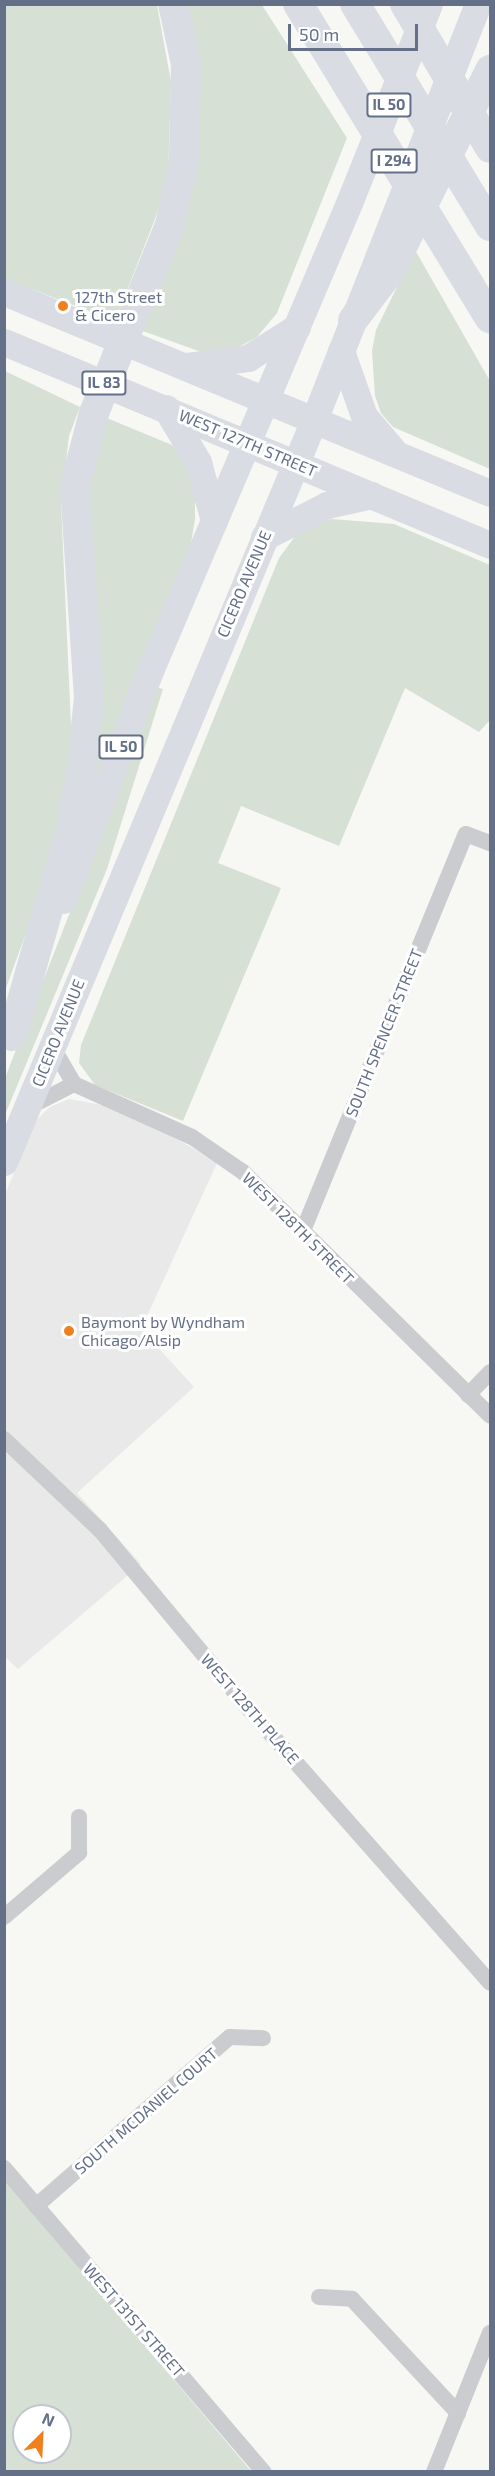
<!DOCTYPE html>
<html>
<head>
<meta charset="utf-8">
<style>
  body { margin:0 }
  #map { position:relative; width:495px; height:2476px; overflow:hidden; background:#f7f8f4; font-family:"Exo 2",sans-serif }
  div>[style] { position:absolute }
  .built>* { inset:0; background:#e8e9e8 }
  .green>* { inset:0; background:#d7e0d5 }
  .street>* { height:16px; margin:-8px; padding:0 8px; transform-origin:8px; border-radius:8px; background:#caccd0 }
  .primary>* { height:27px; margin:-13.5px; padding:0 13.5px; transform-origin:13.5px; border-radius:13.5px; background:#d9dce2 }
  .highway>* { height:30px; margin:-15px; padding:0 15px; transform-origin:15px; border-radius:15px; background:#d9dce2 }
  .dots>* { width:16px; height:16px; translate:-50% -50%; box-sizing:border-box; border:3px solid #fff; border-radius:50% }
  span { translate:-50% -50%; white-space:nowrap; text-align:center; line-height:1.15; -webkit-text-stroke:6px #fff; paint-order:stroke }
  .shield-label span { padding:2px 4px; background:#fff; border:2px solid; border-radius:4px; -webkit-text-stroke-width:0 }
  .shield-label { font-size:15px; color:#647088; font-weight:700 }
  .poi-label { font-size:16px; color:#647088 }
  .left { translate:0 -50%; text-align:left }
  .street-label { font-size:16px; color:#647088 }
  .frame { position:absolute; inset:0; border:6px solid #647088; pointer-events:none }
  .north { position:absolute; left:12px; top:2404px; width:60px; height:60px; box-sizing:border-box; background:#fff; border:2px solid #c1c6cf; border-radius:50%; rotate:24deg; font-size:16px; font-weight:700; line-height:24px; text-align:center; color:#647088 }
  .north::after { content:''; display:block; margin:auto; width:21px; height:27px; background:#f17f1c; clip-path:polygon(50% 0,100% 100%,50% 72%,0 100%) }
  .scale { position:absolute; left:288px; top:24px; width:130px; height:27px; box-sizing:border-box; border:3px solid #647088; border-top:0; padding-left:8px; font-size:18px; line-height:21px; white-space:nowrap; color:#647088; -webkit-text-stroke:4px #fff; paint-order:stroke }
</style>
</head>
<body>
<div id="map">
  <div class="built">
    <i style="clip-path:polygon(69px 1099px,102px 1105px,177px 1139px,217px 1163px,141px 1329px,194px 1387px,77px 1493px,141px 1564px,18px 1669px,4px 1656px,4px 1197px,35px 1121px,50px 1107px)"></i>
  </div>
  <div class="green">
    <i style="clip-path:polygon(4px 5px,157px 5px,171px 82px,168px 177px,155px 219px,115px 321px,5px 279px)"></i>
    <i style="clip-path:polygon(184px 5px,262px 5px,347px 138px,277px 313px,257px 337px,233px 350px,204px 353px,140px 330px,181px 224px)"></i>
    <i style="clip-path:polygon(415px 250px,490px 381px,490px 469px,393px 427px,381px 413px,375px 396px,372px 351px,376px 330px)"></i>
    <i style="clip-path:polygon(5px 371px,80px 407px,69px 436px,61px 504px,72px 747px,51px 864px,5px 991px)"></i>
    <i style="clip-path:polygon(102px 416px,172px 445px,182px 454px,195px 495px,195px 519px,191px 543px,92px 797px,87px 480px)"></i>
    <i style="clip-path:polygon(332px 519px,394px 524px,490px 565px,490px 720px,479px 732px,405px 688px,339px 846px,241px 806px,218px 863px,281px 888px,183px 1121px,95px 1085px,79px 1063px,81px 1045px,279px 558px,299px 531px)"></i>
    <i style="clip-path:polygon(158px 688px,163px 689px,107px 869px,5px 1115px,5px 1078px)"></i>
    <i style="clip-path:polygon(evenodd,5px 2180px,251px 2471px,5px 2471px,5px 2180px,24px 2416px,60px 2416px,60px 2452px,24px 2452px,24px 2416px)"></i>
  </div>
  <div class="street">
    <i style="left:52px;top:1046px;width:44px;rotate:59.9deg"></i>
    <i style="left:74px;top:1084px;width:129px;rotate:24.2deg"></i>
    <i style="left:192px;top:1137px;width:62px;rotate:34.5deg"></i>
    <i style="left:243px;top:1172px;width:347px;rotate:44.6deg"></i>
    <i style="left:27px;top:1108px;width:53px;rotate:-27.1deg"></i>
    <i style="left:302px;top:1233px;width:431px;rotate:-67.7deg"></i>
    <i style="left:466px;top:834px;width:26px;rotate:21deg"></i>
    <i style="left:468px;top:1395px;width:32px;rotate:-46deg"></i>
    <i style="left:4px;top:1439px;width:132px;rotate:43.5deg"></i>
    <i style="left:100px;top:1530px;width:229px;rotate:50.3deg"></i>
    <i style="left:246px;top:1706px;width:369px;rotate:48.6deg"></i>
    <i style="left:4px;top:1917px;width:99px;rotate:-40.5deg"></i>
    <i style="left:79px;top:1853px;width:36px;rotate:-90deg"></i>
    <i style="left:4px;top:2168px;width:400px;rotate:49.5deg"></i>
    <i style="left:36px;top:2206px;width:257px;rotate:-41.1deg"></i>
    <i style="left:230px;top:2037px;width:33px;rotate:2deg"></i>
    <i style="left:319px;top:2297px;width:33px;rotate:3deg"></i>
    <i style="left:352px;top:2299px;width:156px;rotate:47.1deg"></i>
    <i style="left:434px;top:2472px;width:150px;rotate:-68.1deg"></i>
  </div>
  <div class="primary">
    <i style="left:4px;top:292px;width:526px;rotate:22.47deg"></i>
    <i style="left:4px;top:342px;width:527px;rotate:22.67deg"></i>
    <i style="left:341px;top:351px;width:69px;rotate:70.5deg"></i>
    <i style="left:364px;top:416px;width:43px;rotate:49.7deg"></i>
    <i style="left:187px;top:366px;width:62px;rotate:-7.5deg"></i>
    <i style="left:248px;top:358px;width:58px;rotate:-32.3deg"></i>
    <i style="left:166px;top:408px;width:63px;rotate:59.3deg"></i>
    <i style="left:198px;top:462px;width:61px;rotate:74.8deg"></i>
    <i style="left:264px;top:537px;width:71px;rotate:-26.9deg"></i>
    <i style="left:327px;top:505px;width:46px;rotate:-12.5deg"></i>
    <i style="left:63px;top:900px;width:245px;rotate:-69.2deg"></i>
    <i style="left:150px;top:671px;width:509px;rotate:-66.96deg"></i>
    <i style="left:349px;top:203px;width:214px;rotate:-68.1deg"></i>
    <i style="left:4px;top:1162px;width:804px;rotate:-67.33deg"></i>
    <i style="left:314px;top:420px;width:447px;rotate:-68.5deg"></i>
  </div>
  <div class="highway">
    <i style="left:298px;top:4px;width:368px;rotate:58.6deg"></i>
    <i style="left:355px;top:4px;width:260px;rotate:58.7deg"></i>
    <i style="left:405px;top:4px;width:167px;rotate:59.4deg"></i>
    <i style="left:353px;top:320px;width:61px;rotate:-52.9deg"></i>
    <i style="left:390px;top:271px;width:225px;rotate:-63.5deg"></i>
    <i style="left:12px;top:1036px;width:211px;rotate:-74.1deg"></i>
    <i style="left:70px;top:833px;width:60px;rotate:-79.4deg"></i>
    <i style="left:81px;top:774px;width:76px;rotate:-84deg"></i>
    <i style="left:89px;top:698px;width:213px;rotate:-93.8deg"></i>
    <i style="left:75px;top:485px;width:74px;rotate:-75.2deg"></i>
    <i style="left:94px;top:413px;width:203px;rotate:-68deg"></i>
    <i style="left:170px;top:225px;width:68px;rotate:-78.2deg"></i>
    <i style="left:184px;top:158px;width:94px;rotate:-88.8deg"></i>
    <i style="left:186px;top:64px;width:61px;rotate:-102.2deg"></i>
  </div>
  <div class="dots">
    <i style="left:63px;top:306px;background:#f17f1c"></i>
    <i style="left:69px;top:1331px;background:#f17f1c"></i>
  </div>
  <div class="shield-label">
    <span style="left:389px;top:105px">IL 50</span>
    <span style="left:394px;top:161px">I 294</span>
    <span style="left:104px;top:383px">IL 83</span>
    <span style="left:121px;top:747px">IL 50</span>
  </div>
  <div class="poi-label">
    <span class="left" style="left:75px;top:306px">127th Street<br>&amp; Cicero</span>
    <span class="left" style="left:81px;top:1331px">Baymont by Wyndham<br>Chicago/Alsip</span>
  </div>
  <div class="street-label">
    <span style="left:248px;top:443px;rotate:23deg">WEST 127TH STREET</span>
    <span style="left:244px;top:584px;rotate:-67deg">CICERO AVENUE</span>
    <span style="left:58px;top:1033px;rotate:-68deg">CICERO AVENUE</span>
    <span style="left:384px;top:1033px;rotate:-68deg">SOUTH SPENCER STREET</span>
    <span style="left:298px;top:1228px;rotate:45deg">WEST 128TH STREET</span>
    <span style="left:250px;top:1709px;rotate:49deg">WEST 128TH PLACE</span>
    <span style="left:146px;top:2111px;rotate:-41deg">SOUTH MCDANIEL COURT</span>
    <span style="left:134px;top:2320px;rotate:49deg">WEST 131ST STREET</span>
  </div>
  <div class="frame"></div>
  <div class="north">N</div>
  <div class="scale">50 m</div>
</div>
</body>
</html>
